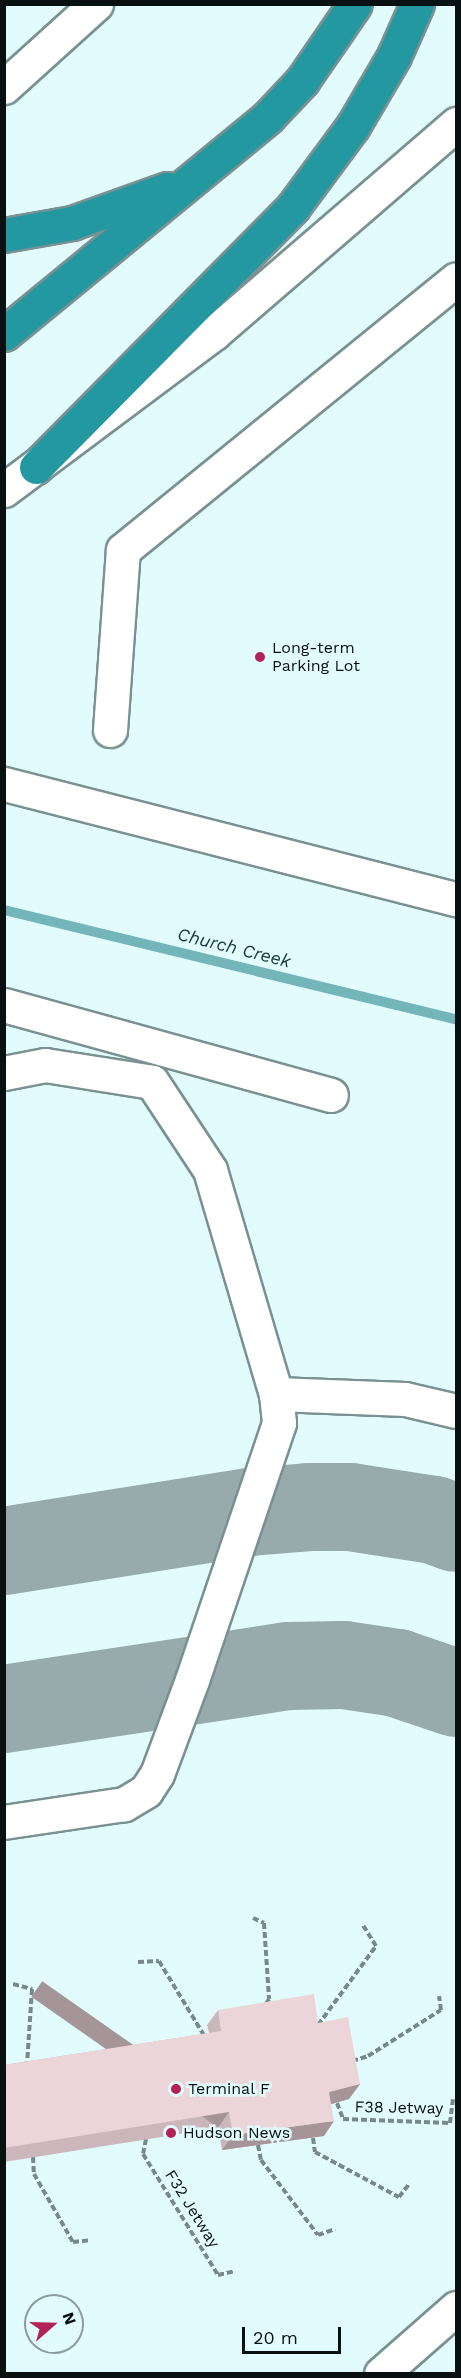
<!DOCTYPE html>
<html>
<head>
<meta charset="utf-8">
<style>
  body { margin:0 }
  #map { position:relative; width:461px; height:2378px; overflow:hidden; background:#e2fbfd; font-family:"Work Sans",sans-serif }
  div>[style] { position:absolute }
  .stream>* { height:10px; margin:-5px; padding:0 5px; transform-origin:5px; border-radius:5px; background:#73b5b9 }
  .taxiway>* { height:88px; margin:-44px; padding:0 44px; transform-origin:44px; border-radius:44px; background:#97aaac }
  .path>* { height:4px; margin-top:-2px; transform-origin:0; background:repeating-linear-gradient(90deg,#78898b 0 6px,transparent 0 9px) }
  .roads { filter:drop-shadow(2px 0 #7a9193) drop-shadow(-2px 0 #7a9193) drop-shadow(0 2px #7a9193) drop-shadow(0 -2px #7a9193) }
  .minor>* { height:33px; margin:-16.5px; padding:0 16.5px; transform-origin:16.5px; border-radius:16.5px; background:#fff }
  .highway>* { height:33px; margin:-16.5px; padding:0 16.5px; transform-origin:16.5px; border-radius:16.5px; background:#2498a0 }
  .wall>* { inset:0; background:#cbb7bb }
  .shaded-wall>* { inset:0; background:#a59598; transform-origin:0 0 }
  .building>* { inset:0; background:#ecd5d9 }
  .dots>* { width:16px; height:16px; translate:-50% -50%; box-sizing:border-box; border:3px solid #e2fbfd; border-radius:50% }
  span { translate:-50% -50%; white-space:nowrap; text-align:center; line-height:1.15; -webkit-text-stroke:5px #e2fbfd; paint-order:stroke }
  .poi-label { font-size:16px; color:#081011 }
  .left { translate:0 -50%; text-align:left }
  .street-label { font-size:16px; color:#081011 }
  .water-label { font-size:18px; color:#17383b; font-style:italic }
  .frame { position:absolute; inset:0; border:6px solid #081011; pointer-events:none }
  .north { position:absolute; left:24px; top:2294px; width:60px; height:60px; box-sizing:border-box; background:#e2fbfd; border:2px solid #8b9d9f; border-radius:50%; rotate:70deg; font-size:16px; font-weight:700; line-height:24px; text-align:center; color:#081011 }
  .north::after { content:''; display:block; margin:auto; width:21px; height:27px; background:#b22256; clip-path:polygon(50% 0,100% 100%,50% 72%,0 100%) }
  .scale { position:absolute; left:242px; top:2327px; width:99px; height:27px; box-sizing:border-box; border:3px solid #081011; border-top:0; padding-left:8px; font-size:18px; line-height:21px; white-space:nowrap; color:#081011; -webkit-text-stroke:4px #e2fbfd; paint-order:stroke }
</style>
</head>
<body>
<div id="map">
  <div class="stream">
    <i style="left:4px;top:910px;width:465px;rotate:13.6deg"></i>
  </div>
  <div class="taxiway">
    <i style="left:4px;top:1551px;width:249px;rotate:-9deg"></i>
    <i style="left:250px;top:1512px;width:59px;rotate:-4.8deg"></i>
    <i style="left:309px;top:1507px;width:41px"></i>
    <i style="left:350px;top:1507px;width:85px;rotate:8.8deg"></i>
    <i style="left:434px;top:1520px;width:23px;rotate:20deg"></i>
    <i style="left:4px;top:1709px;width:287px;rotate:-8.6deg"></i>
    <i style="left:288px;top:1666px;width:56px;rotate:-1deg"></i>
    <i style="left:344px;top:1665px;width:54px;rotate:8.6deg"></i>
    <i style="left:397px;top:1673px;width:62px;rotate:18.7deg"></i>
  </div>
  <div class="path">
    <i style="left:253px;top:1918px;width:12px;rotate:24deg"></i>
    <i style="left:264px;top:1923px;width:76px;rotate:86.2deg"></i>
    <i style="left:269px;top:1999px;width:6px;rotate:121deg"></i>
    <i style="left:138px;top:1962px;width:21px;rotate:-3deg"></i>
    <i style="left:159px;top:1961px;width:89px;rotate:58.8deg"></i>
    <i style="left:13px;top:1984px;width:20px;rotate:15deg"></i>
    <i style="left:32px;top:1989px;width:75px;rotate:93.8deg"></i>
    <i style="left:318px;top:2025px;width:98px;rotate:-53.7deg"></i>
    <i style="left:376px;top:1946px;width:25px;rotate:-122deg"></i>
    <i style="left:352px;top:2061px;width:17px;rotate:-17deg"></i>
    <i style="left:368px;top:2056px;width:86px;rotate:-32.2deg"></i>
    <i style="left:441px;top:2010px;width:14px;rotate:-98deg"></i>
    <i style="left:337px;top:2103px;width:17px;rotate:69deg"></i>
    <i style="left:343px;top:2119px;width:107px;rotate:2.1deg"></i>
    <i style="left:450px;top:2123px;width:24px;rotate:-83deg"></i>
    <i style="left:313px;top:2138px;width:14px;rotate:82deg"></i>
    <i style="left:315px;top:2152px;width:95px;rotate:28.2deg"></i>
    <i style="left:399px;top:2197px;width:18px;rotate:-52deg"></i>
    <i style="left:146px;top:2139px;width:15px;rotate:101deg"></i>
    <i style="left:143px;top:2154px;width:142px;rotate:58.2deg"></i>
    <i style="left:218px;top:2275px;width:17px;rotate:-13deg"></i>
    <i style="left:258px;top:2145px;width:15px;rotate:79deg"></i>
    <i style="left:261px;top:2160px;width:94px;rotate:52.8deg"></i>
    <i style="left:318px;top:2235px;width:18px;rotate:-19deg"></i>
    <i style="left:33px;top:2157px;width:17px;rotate:87deg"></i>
    <i style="left:34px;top:2174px;width:78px;rotate:60.2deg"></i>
    <i style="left:73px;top:2242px;width:18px;rotate:-6deg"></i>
  </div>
  <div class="roads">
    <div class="minor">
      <i style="left:4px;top:87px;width:124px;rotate:-42.1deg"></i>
      <i style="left:4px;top:490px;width:262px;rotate:-36.8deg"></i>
      <i style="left:214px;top:333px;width:320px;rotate:-40.8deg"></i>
      <i style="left:110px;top:730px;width:180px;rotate:-85.9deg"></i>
      <i style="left:123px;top:550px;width:429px;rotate:-39.1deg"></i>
      <i style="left:4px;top:784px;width:466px;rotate:14.3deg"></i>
      <i style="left:4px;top:1005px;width:339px;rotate:15.4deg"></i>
      <i style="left:4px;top:1073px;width:42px;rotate:-11deg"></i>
      <i style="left:45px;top:1065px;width:108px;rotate:9deg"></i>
      <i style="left:152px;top:1082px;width:105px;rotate:56.6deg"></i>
      <i style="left:210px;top:1170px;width:234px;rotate:73.6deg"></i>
      <i style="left:276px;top:1394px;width:29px;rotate:84deg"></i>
      <i style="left:279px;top:1423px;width:271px;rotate:108.7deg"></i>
      <i style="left:192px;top:1680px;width:100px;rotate:110.4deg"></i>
      <i style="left:157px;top:1774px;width:20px;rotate:123deg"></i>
      <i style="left:146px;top:1791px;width:26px;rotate:149deg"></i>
      <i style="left:124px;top:1804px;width:121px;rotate:171.5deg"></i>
      <i style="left:276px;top:1394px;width:129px;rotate:2.2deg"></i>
      <i style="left:405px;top:1399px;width:52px;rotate:13.2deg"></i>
      <i style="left:381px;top:2374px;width:100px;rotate:-41.3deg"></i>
    </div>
    <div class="highway">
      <i style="left:4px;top:235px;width:69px;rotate:-10deg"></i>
      <i style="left:72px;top:223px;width:101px;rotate:-19.7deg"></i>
      <i style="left:4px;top:334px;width:342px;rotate:-39.4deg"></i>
      <i style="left:268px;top:117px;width:50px;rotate:-46.6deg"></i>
      <i style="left:302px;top:81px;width:93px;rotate:-55.5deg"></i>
      <i style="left:36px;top:467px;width:366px;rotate:-45.3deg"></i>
      <i style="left:293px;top:207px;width:101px;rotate:-53.5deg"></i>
      <i style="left:353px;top:126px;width:81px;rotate:-59.6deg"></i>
      <i style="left:394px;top:56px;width:57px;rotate:-66.1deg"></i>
    </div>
  </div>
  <div class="wall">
    <i style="clip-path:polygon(218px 2010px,318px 2023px,360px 2084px,349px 2099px,331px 2104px,324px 2136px,222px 2150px,218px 2128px,4px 2162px,4px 2065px,209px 2033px,207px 2025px)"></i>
  </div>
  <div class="shaded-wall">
    <i style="clip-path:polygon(360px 2084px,349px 2099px,318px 2108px,329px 2092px)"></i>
    <i style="left:229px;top:2112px;width:19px;height:228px;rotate:125deg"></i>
    <i style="clip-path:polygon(334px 2121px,324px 2136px,222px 2150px,233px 2135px)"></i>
  </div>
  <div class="building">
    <i style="clip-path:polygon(314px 1994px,318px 2023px,348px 2017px,360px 2084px,329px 2092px,334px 2121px,233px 2135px,229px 2112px,4px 2148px,4px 2065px,221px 2031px,218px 2010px)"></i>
  </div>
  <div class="dots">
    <i style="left:260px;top:657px;background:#b22256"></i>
    <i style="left:176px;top:2089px;background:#b22256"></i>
    <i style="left:171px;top:2133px;background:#b22256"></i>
  </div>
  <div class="poi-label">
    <span class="left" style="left:272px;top:657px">Long-term<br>Parking Lot</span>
    <span class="left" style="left:188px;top:2089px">Terminal F</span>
    <span class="left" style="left:183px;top:2133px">Hudson News</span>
  </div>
  <div class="street-label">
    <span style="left:399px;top:2108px;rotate:1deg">F38 Jetway</span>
    <span style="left:192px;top:2209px;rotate:58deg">F32 Jetway</span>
  </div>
  <div class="water-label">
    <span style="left:234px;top:948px;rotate:14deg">Church Creek</span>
  </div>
  <div class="frame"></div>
  <div class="north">N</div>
  <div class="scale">20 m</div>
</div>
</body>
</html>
